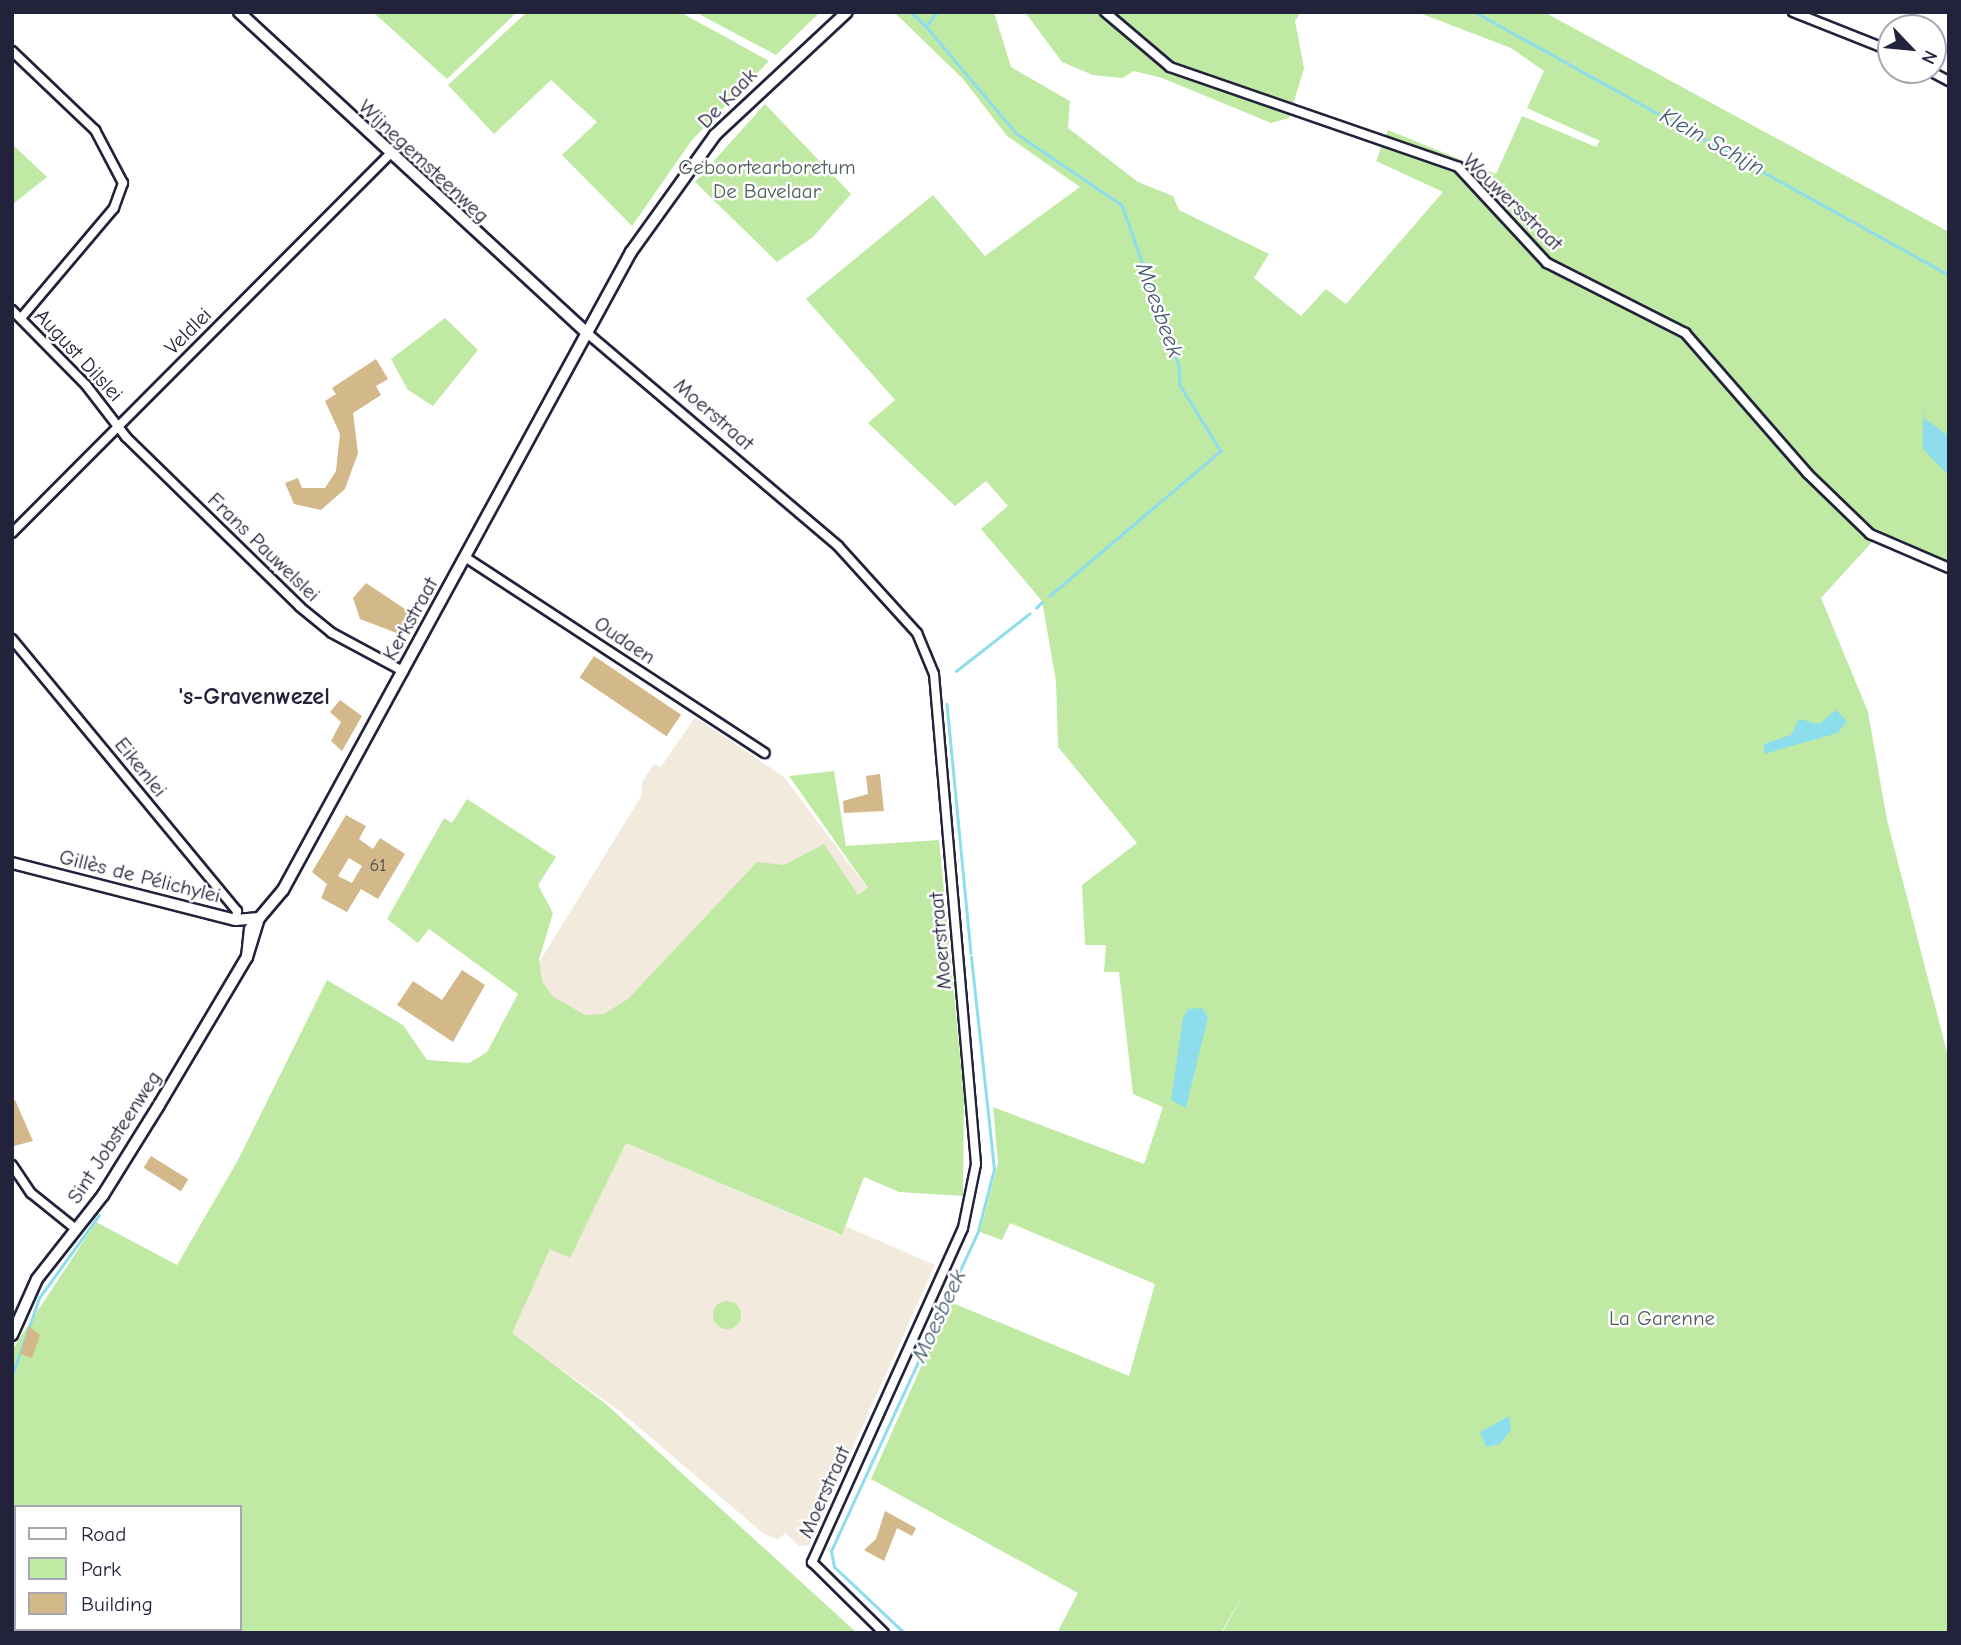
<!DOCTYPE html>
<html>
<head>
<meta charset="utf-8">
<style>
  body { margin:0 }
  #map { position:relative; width:1961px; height:1645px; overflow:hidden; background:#fff; font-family:"Comic Neue",sans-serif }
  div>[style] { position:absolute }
  .built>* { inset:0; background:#f2eadc }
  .green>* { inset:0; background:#c0e9a4 }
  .round { border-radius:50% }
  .water>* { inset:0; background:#8eddec }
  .stream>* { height:2.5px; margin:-1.25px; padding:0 1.25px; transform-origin:1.25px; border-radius:1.25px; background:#8eddec }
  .building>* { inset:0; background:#d3b889; transform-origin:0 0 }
  .roads { filter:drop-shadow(2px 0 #22223b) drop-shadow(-2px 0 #22223b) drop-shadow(0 2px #22223b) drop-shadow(0 -2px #22223b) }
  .street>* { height:8px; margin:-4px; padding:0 4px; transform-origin:4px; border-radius:4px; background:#fff }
  .secondary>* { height:10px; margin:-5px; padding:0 5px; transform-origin:5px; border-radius:5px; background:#fff }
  span { translate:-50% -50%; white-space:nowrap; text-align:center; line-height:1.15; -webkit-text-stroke:5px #fff; paint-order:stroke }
  .number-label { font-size:18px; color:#4e484e }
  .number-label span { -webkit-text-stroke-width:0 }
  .street-label { font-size:21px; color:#22223b }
  .park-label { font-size:21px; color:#515e5a }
  .water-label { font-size:23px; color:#425a70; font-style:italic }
  .quarter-label { font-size:24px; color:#22223b; font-weight:700 }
  .frame { position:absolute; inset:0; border:14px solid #22223b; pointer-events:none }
  .legend { position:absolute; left:14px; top:1505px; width:228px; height:126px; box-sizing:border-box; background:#fff; border:2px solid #a7a7b1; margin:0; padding:9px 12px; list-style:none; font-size:21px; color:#22223b }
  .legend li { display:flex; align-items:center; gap:14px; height:35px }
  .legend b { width:35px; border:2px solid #a7a7b1 }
  .north { position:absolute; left:1877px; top:14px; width:70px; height:70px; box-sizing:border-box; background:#fff; border:2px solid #a7a7b1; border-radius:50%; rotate:116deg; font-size:19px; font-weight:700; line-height:28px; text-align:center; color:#22223b }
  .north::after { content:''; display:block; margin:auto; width:24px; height:32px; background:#22223b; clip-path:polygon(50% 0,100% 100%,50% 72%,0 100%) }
</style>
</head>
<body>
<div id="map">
  <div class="built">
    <i style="clip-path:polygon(695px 717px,784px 777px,871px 893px,893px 1129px,519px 995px,642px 795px,642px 782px,654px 764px,661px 767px)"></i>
    <i style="clip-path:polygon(626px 1143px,841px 1235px,845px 1226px,935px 1265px,809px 1545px,799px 1546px,785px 1533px,778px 1540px,764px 1534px,621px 1412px,511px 1334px,550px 1248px,570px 1257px)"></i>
  </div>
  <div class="green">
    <i style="clip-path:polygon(373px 12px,517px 12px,447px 79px)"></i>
    <i style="clip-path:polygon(527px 12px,680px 12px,769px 61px,692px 140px,632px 226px,562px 155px,597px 122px,551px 80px,494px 134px,448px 85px)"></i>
    <i style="clip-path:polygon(695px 12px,820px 12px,776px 55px)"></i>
    <i style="clip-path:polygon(894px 12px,994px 12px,1011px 67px,1070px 101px,1068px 128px,1138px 182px,1173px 196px,1179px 210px,1269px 254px,1254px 278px,1301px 316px,1326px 289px,1346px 304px,1443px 192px,1376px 161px,1388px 130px,1496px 174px,1522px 116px,1596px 147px,1600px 141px,1527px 108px,1544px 71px,1511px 48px,1417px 12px,1544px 12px,1949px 232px,1949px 573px,1872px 542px,1821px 598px,1868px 712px,1887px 820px,1949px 1060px,1949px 1633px,1222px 1633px,1246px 1589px,1221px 1633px,1057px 1633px,1078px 1593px,871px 1479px,950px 1302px,1129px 1376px,1155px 1284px,1010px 1223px,1002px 1240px,980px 1232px,998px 1163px,993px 1107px,1144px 1164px,1163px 1107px,1133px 1094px,1119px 972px,1104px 972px,1106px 945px,1085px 945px,1082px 885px,1137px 843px,1058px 747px,1056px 681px,1042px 601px,981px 529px,1008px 506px,986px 481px,955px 506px,868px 423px,895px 400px,806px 299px,933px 195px,985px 256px,1080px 187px,1007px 136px,963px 79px)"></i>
    <i style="clip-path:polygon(1025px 12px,1301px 12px,1295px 21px,1304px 68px,1289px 118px,1271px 123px,1162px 78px,1134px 71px,1122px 78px,1093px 75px,1062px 62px)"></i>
    <i style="clip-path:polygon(765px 104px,851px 194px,813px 237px,777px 262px,695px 182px)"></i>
    <i style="clip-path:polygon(12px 144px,47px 177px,13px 204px,12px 203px)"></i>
    <i style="clip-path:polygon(445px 318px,478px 350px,433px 406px,408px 390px,391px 359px)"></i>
    <i style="clip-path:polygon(evenodd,834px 771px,846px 846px,939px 840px,964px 1097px,963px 1196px,899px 1192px,864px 1177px,842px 1235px,626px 1143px,570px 1258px,550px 1249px,512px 1333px,606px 1404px,857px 1633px,12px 1633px,12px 1350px,96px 1222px,177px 1265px,238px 1160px,327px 980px,403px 1025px,427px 1060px,469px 1063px,487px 1052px,518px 994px,429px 929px,418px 943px,387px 919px,444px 818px,452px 823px,467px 799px,556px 857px,538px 885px,553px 913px,539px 960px,542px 981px,552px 996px,585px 1015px,604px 1014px,628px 999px,757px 862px,784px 865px,824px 844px,858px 895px,868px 888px,789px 776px,834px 771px,16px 1507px,240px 1507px,240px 1629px,16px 1629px,16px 1507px)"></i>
    <i class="round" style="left:713px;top:1301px;width:28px;height:28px"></i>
  </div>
  <div class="water">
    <i style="clip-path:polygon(1923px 400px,1924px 418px,1949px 436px,1949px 476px,1923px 449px)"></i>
    <i style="clip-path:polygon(1836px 710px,1847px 721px,1838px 733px,1764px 754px,1764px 744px,1791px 735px,1799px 719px,1819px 724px)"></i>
    <i style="clip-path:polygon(1202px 1008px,1208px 1017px,1186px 1108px,1171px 1100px,1183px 1018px,1188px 1009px)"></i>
    <i style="clip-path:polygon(1509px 1416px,1511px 1430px,1500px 1444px,1486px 1447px,1480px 1432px)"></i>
  </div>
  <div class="stream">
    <i style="left:911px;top:12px;width:21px;rotate:43deg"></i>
    <i style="left:926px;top:26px;width:18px;rotate:-52deg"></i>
    <i style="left:1475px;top:12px;width:542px;rotate:29.02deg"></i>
    <i style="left:926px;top:26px;width:140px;rotate:49.9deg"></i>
    <i style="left:1016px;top:133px;width:128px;rotate:34.2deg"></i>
    <i style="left:1122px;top:205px;width:171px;rotate:70.5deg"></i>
    <i style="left:1179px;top:366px;width:19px;rotate:87deg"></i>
    <i style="left:1180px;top:385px;width:78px;rotate:58.2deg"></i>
    <i style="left:1221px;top:451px;width:224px;rotate:139.7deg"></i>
    <i style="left:1036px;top:608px;width:8px;rotate:-45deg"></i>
    <i style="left:956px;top:671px;width:93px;rotate:-38deg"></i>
    <i style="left:947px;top:704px;width:250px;rotate:84.5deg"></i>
    <i style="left:12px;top:1376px;width:83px;rotate:-70.9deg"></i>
    <i style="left:39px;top:1298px;width:102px;rotate:-54.1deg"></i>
    <i style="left:904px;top:1633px;width:96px;rotate:-136.7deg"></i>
    <i style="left:834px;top:1567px;width:16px;rotate:-101deg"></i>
    <i style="left:831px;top:1551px;width:352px;rotate:-65.3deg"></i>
    <i style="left:978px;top:1231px;width:64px;rotate:-75.5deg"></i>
    <i style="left:994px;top:1169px;width:213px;rotate:-96.2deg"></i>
  </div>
  <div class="building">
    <i style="clip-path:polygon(376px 359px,388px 379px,376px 386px,381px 395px,353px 413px,358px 453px,345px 489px,321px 510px,294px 504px,285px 483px,298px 478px,302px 488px,325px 488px,336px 471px,340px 434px,325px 401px,336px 394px,332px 388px)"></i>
    <i style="clip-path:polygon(366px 583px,411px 613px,407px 630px,399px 634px,360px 619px,353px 598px)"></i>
    <i style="left:594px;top:656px;width:105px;height:26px;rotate:34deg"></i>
    <i style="clip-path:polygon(340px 700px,362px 716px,342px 751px,331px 741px,341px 722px,330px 712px)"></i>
    <i style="clip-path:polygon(880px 774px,884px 811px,844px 813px,843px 801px,868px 794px,866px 776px)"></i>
    <i style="clip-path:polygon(evenodd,346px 815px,366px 826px,359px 839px,373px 849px,380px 838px,405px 854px,378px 899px,361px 889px,347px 912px,321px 898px,327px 884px,312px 872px,346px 815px,349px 858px,362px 866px,352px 883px,338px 876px,349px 858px)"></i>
    <i style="clip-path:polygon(462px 970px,485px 985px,453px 1042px,397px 1005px,413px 981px,442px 1000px)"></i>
    <i style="clip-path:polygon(15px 1100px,33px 1141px,14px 1146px,12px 1100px)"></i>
    <i style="left:151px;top:1156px;width:44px;height:14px;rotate:32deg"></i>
    <i style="clip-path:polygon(29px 1326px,40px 1335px,32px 1358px,20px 1354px)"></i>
    <i style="clip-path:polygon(885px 1511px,916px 1528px,912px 1536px,897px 1528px,884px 1561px,864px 1550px,876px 1539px)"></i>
  </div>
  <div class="roads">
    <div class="street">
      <i style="left:1105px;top:12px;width:85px;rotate:40.2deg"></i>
      <i style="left:1170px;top:67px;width:305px;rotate:19.1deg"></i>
      <i style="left:1458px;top:167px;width:131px;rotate:47.2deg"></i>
      <i style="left:1547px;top:263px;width:155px;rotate:26.9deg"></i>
      <i style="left:1685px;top:333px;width:186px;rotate:48.9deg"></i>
      <i style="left:1807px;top:473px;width:88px;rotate:44.1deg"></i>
      <i style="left:1870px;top:534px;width:86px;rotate:23.3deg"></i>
      <i style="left:1793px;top:12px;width:105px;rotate:21.7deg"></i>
      <i style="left:12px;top:51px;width:115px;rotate:43.6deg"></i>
      <i style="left:95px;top:130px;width:60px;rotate:62.2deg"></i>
      <i style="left:123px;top:183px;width:27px;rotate:110deg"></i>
      <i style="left:114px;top:208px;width:144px;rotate:130.2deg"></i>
      <i style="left:1928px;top:70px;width:24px;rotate:28deg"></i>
      <i style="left:12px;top:310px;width:105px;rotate:45.4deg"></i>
      <i style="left:86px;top:385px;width:66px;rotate:52.4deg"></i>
      <i style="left:126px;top:437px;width:243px;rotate:44.3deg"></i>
      <i style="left:300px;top:607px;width:41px;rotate:39.1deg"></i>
      <i style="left:332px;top:633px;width:81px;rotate:28.2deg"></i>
      <i style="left:587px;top:333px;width:329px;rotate:40.3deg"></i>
      <i style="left:838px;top:546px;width:118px;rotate:47.8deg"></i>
      <i style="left:917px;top:633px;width:44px;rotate:67.5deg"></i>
      <i style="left:934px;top:674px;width:492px;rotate:85.1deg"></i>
      <i style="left:976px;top:1164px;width:65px;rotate:101.5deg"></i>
      <i style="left:963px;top:1228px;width:367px;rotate:114.3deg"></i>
      <i style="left:812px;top:1562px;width:101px;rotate:44.6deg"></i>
      <i style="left:12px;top:533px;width:534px;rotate:-45.08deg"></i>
      <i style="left:465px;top:557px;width:358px;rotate:33.2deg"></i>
      <i style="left:12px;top:639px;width:353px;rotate:50.4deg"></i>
      <i style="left:237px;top:911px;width:9px;rotate:96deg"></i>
      <i style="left:12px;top:1165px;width:34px;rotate:56deg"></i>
      <i style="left:31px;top:1193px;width:58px;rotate:38.7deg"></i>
    </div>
    <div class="secondary">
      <i style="left:239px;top:12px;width:473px;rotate:42.7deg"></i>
      <i style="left:12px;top:863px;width:231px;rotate:14.3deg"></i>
      <i style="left:236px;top:920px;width:23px;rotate:-5deg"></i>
      <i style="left:247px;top:957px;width:28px;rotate:-84deg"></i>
      <i style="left:250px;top:929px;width:51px;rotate:-49.8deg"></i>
      <i style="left:283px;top:890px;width:727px;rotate:-61.39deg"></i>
      <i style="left:631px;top:252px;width:144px;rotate:-54.3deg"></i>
      <i style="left:715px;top:135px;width:180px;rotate:-43deg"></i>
      <i style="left:12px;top:1335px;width:61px;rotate:-65.9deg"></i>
      <i style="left:37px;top:1279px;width:107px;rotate:-51.8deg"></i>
      <i style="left:103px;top:1195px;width:106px;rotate:-58.1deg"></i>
      <i style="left:159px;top:1105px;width:172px;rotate:-59.3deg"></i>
      <i style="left:247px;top:957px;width:41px;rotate:-72.9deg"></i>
    </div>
  </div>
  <div class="number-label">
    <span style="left:378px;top:866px">61</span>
  </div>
  <div class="street-label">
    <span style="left:727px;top:98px;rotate:-46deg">De Kaak</span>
    <span style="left:424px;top:161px;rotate:43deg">Wijnegemsteenweg</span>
    <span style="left:1513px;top:202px;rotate:44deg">Wouwersstraat</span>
    <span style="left:188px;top:331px;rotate:-45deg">Veldlei</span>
    <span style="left:79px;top:355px;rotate:47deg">August Dilslei</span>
    <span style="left:714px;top:414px;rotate:41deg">Moerstraat</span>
    <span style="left:264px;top:547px;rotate:44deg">Frans Pauwelslei</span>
    <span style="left:410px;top:619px;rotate:-61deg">Kerkstraat</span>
    <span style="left:625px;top:640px;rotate:34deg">Oudaen</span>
    <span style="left:141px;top:767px;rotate:51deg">Eikenlei</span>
    <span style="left:140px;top:876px;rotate:14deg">Gillès de Pélichylei</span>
    <span style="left:940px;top:941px;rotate:-95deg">Moerstraat</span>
    <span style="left:114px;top:1137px;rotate:-57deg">Sint Jobsteenweg</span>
    <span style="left:824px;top:1492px;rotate:-66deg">Moerstraat</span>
  </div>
  <div class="park-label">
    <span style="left:767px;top:179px">Geboortearboretum<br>De Bavelaar</span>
    <span style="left:1662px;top:1318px">La Garenne</span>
  </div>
  <div class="water-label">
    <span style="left:1712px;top:142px;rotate:29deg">Klein Schijn</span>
    <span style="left:1159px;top:310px;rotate:70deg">Moesbeek</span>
    <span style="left:939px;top:1316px;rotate:-65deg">Moesbeek</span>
  </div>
  <div class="quarter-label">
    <span style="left:254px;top:697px">'s-Gravenwezel</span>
  </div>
  <div class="frame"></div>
  <ul class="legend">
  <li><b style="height:9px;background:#fff"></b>Road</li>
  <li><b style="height:19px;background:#c0e9a4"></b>Park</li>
  <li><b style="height:19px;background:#d3b889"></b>Building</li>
  </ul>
  <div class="north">N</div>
</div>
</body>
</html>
